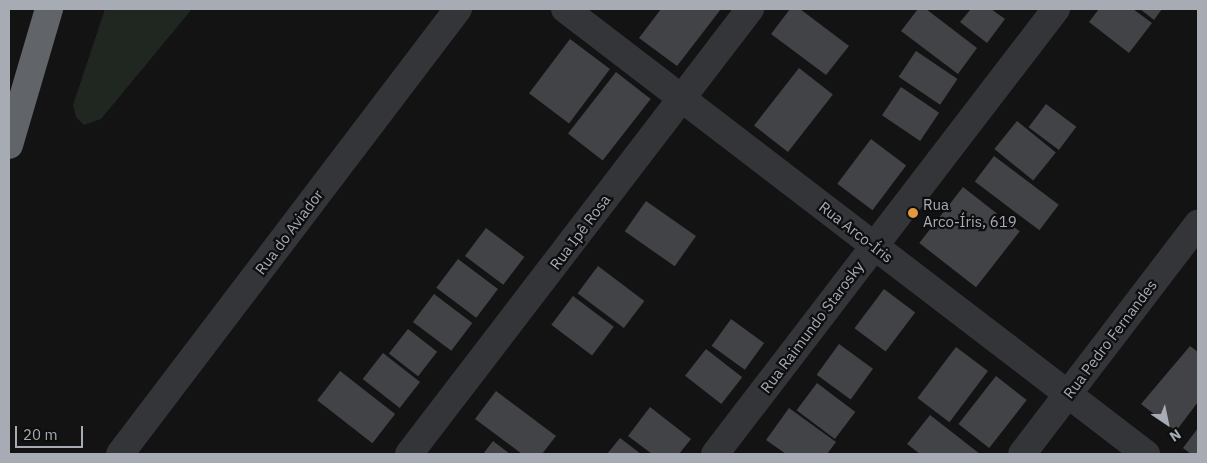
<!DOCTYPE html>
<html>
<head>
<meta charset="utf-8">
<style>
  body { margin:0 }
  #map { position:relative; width:1207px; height:463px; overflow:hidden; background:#131314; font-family:"IBM Plex Sans",sans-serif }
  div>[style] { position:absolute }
  .green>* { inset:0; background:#1f2720 }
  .building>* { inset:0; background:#424347; transform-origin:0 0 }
  .minor>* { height:28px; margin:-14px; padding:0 14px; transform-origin:14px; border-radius:14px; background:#343539 }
  .highway>* { height:28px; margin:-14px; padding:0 14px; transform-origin:14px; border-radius:14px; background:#616469 }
  .dots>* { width:14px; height:14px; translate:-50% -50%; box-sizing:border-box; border:2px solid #0e0e0f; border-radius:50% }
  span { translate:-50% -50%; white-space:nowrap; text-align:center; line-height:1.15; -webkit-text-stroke:4.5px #0e0e0f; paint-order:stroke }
  .poi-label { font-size:15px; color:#a6abb4 }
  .left { translate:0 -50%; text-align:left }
  .street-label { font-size:15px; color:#a6abb4 }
  .frame { position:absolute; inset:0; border:10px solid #a6abb4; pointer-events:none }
  .north { position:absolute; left:1142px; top:398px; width:50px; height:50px; -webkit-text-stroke:4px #0e0e0f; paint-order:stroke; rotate:146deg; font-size:14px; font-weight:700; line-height:20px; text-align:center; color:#a6abb4 }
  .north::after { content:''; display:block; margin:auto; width:18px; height:22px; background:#a6abb4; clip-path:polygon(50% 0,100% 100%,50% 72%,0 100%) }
  .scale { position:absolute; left:15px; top:426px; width:68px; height:22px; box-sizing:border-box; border:2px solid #a6abb4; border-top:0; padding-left:6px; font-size:15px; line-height:18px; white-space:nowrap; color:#a6abb4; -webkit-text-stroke:4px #0e0e0f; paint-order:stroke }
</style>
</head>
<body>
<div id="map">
  <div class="green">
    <i style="clip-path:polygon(105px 9px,192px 9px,101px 119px,84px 125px,76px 117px,73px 105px)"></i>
  </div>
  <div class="building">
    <i style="clip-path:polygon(661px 9px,721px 9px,677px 66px,639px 38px)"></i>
    <i style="clip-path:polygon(790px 9px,800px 9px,849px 46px,826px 75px,771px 34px)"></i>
    <i style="clip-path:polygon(918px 9px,926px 9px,977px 48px,958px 74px,901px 31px)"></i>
    <i style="clip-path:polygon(971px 9px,991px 9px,1005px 19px,987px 43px,960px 22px)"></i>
    <i style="clip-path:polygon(1099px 9px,1133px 9px,1152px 23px,1129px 53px,1089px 22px)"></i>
    <i style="clip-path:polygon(1140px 9px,1162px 9px,1154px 20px)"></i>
    <i style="left:570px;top:39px;width:50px;height:68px;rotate:37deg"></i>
    <i style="left:916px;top:51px;width:50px;height:31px;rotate:34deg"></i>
    <i style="left:799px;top:68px;width:43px;height:73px;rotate:38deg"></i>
    <i style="left:616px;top:72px;width:44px;height:78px;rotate:38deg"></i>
    <i style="left:901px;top:87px;width:46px;height:34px;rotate:34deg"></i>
    <i style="left:1046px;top:104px;width:38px;height:29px;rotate:37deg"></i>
    <i style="left:1017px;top:121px;width:50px;height:36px;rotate:39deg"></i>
    <i style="left:871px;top:139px;width:44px;height:56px;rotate:37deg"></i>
    <i style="left:994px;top:156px;width:81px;height:32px;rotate:37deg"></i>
    <i style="left:963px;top:187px;width:72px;height:71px;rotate:38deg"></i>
    <i style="left:646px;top:201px;width:61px;height:37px;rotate:35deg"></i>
    <i style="left:486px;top:228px;width:48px;height:35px;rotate:37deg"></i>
    <i style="left:458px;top:259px;width:50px;height:36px;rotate:37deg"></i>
    <i style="left:598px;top:266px;width:58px;height:34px;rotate:37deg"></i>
    <i style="left:884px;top:289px;width:39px;height:49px;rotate:37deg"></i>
    <i style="left:434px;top:294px;width:48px;height:35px;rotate:37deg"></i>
    <i style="left:573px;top:296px;width:51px;height:36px;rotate:37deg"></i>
    <i style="left:731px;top:319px;width:41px;height:33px;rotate:36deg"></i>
    <i style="left:408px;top:329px;width:37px;height:31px;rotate:38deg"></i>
    <i style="left:839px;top:344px;width:42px;height:38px;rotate:36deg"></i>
    <i style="clip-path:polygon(1190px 346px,1198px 352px,1198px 402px,1176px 431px,1141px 404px)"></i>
    <i style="left:956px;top:347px;width:40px;height:64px;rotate:37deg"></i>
    <i style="left:706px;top:349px;width:46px;height:34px;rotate:38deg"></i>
    <i style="left:383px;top:353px;width:47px;height:33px;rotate:38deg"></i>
    <i style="left:340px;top:371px;width:70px;height:37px;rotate:38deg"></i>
    <i style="left:996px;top:376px;width:39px;height:61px;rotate:38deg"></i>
    <i style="left:817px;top:383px;width:48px;height:34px;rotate:37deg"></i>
    <i style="clip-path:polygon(496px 391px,556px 436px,542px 454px,522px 454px,475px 419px)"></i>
    <i style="clip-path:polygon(650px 407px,691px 439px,679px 454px,652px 454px,628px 436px)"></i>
    <i style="clip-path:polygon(789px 408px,836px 442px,827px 454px,786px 454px,766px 440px)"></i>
    <i style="clip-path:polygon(930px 415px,980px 454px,920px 454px,907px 444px)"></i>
    <i style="clip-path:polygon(1198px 428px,1198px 454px,1191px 454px,1183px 448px)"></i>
    <i style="clip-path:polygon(620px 438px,641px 454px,607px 454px)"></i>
    <i style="clip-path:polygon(493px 441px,510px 454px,483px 454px)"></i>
  </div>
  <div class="minor">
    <i style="left:565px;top:9px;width:732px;rotate:37.45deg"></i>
    <i style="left:120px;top:454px;width:559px;rotate:-52.78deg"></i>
    <i style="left:409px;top:454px;width:561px;rotate:-52.54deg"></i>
    <i style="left:715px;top:454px;width:561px;rotate:-52.54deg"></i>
    <i style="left:1022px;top:454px;width:290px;rotate:-52.6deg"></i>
  </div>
  <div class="highway">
    <i style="left:9px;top:145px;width:142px;rotate:-73.6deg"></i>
  </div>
  <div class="dots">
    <i style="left:913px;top:213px;background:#e1983e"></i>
  </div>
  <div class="poi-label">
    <span class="left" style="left:923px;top:213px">Rua<br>Arco-Íris, 619</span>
  </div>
  <div class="street-label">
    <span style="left:289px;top:232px;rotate:-53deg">Rua do Aviador</span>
    <span style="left:580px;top:232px;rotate:-53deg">Rua Ipê Rosa</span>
    <span style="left:856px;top:232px;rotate:38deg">Rua Arco-Íris</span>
    <span style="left:812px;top:327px;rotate:-53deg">Rua Raimundo Starosky</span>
    <span style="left:1110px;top:339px;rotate:-53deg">Rua Pedro Fernandes</span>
  </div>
  <div class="frame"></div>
  <div class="north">N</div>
  <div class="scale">20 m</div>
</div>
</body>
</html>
